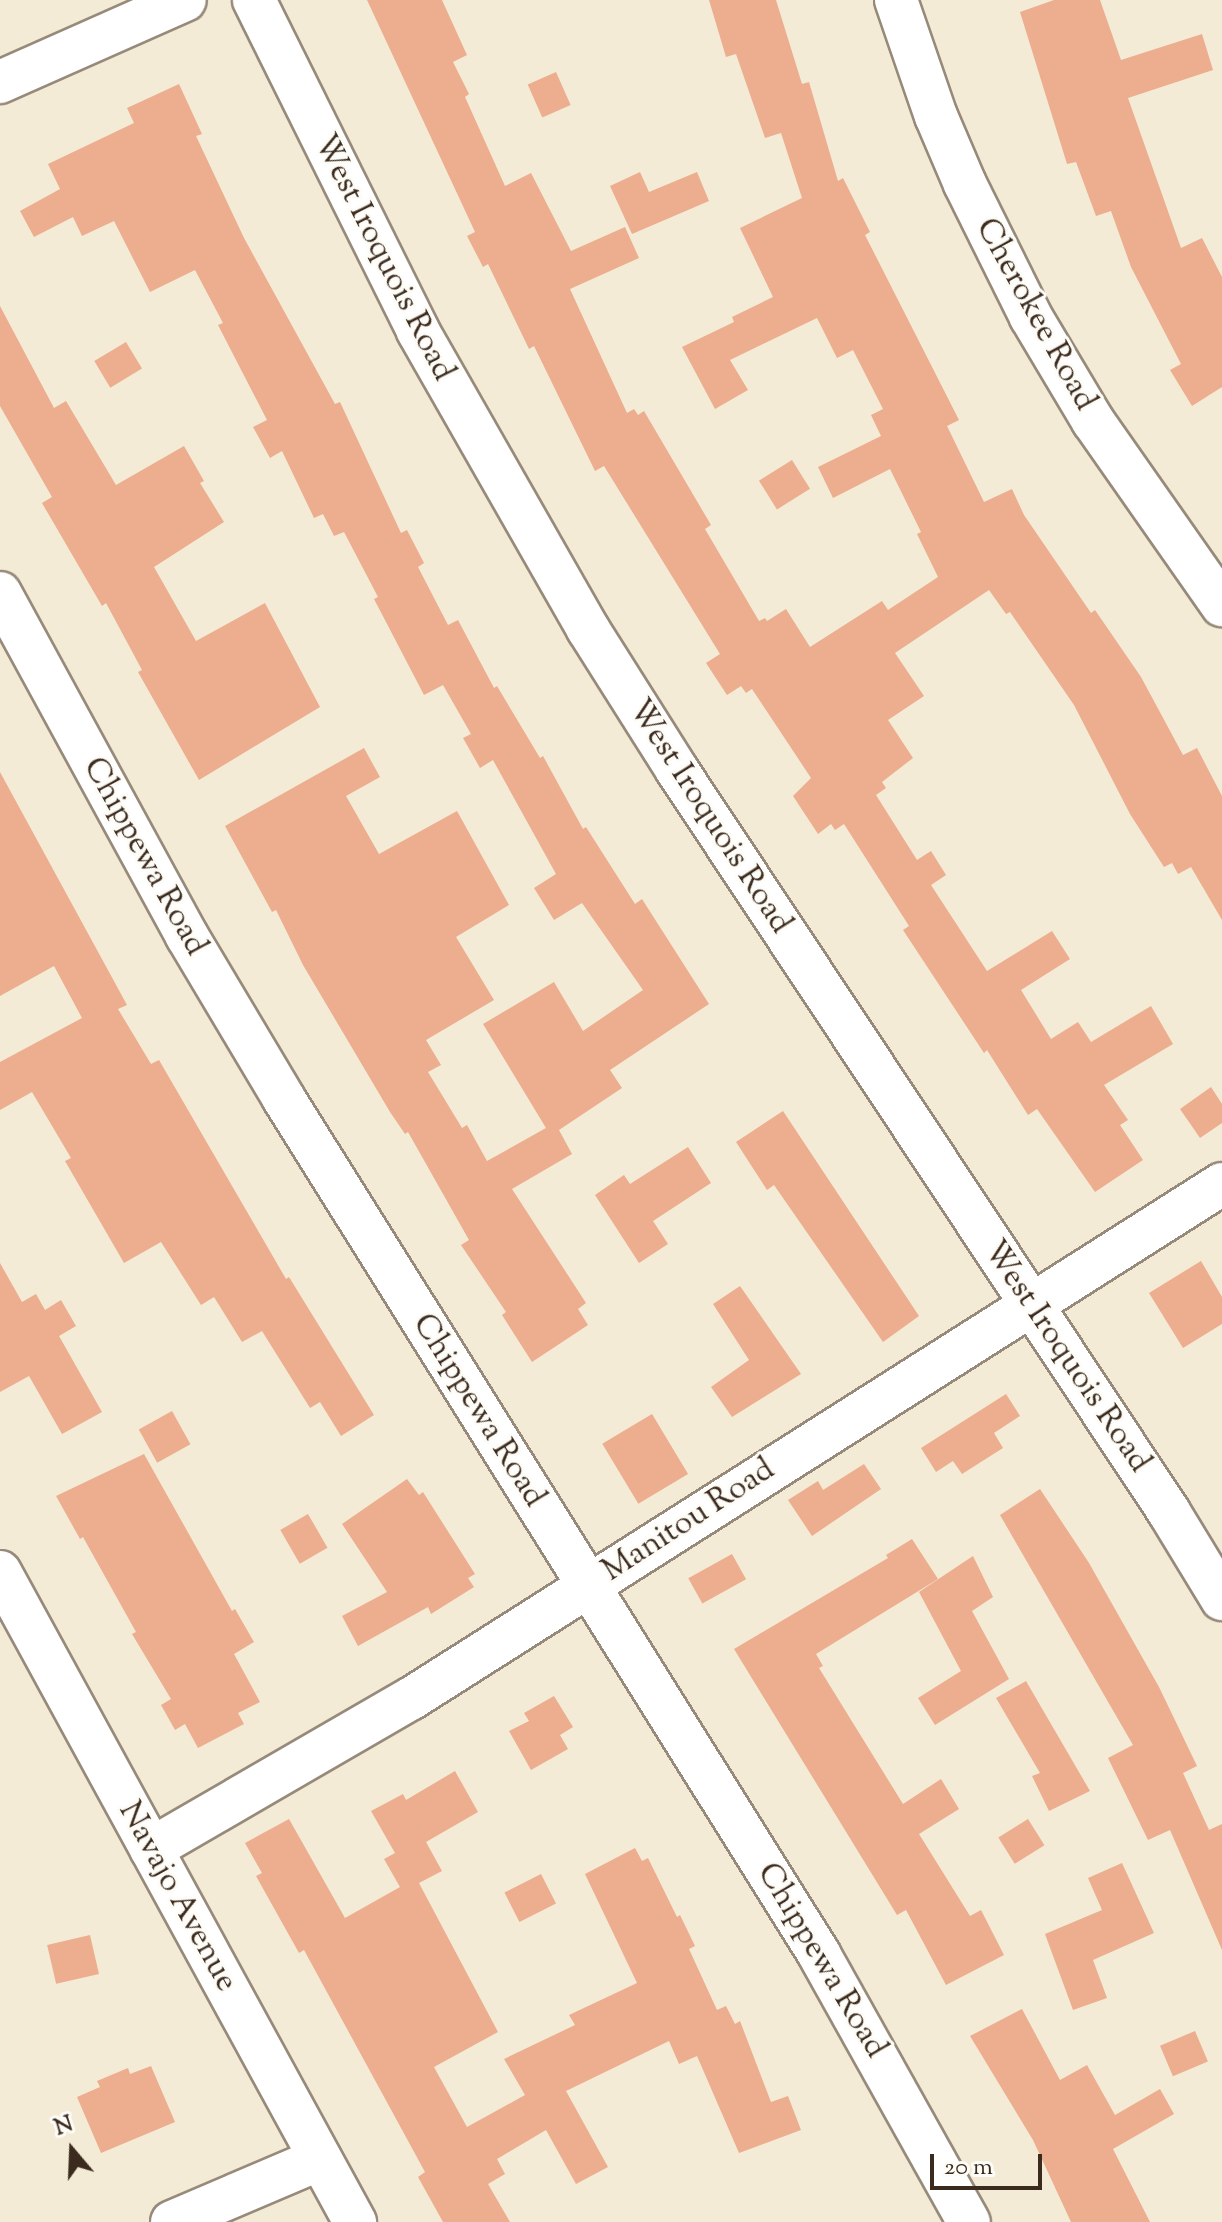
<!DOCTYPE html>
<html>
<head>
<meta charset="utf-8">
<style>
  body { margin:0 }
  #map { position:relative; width:1222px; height:2222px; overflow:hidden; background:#f3ebd5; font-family:"Sorts Mill Goudy",serif }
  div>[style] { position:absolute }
  .building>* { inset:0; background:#edad8f; transform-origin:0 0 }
  .roads { filter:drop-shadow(2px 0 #978a7a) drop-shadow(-2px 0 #978a7a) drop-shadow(0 2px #978a7a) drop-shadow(0 -2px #978a7a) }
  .minor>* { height:42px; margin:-21px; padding:0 21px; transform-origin:21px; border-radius:21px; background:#fff }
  span { translate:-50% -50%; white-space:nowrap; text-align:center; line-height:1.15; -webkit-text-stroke:6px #fdfcf7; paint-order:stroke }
  .street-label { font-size:32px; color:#3b2a1e }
  .north { position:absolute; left:32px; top:2110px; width:80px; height:80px; -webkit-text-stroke:6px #fdfcf7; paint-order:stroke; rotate:341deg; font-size:22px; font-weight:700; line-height:32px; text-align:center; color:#3b2a1e }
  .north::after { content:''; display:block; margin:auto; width:28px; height:36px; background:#3b2a1e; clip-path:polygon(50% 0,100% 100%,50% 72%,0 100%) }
  .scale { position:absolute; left:930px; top:2154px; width:112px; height:36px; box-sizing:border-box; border:4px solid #3b2a1e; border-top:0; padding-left:10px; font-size:24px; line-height:28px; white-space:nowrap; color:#3b2a1e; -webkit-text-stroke:6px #fdfcf7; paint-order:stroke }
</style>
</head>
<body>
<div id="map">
  <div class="building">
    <i style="clip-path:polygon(367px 0,442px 0,467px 55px,453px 62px,469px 94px,465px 97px,505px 186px,531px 173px,571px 251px,625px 227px,639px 258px,570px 289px,627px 413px,634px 409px,638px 415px,644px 411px,711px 525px,705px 529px,759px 621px,765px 618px,767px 621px,786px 609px,810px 647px,882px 601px,888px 610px,938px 577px,917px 534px,921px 532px,890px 469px,833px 498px,818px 467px,881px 436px,871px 415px,883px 409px,853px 350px,837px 358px,817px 318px,730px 360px,748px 390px,715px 409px,682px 347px,734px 322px,732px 317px,773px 297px,740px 228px,802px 198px,781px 133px,765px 138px,736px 54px,726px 57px,709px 0,776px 0,802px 84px,809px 82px,838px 181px,843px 178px,870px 232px,865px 235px,959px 420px,947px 426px,984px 502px,1012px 489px,1024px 515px,1091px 613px,1095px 610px,1141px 677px,1183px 755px,1197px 748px,1222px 796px,1222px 920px,1191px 867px,1178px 874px,1172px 863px,1164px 867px,1130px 814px,1074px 705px,1010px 612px,1006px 614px,989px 590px,895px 653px,924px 696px,888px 720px,913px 758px,882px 782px,886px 788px,876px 795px,917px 860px,931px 851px,946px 875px,931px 885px,987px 971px,1052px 931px,1070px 959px,1021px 990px,1051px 1039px,1078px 1022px,1091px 1042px,1151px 1006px,1173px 1044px,1104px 1085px,1128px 1120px,1120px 1125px,1143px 1160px,1095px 1192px,1037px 1109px,1028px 1115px,987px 1050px,984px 1053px,903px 930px,909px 926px,844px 824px,835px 830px,831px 824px,818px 834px,793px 796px,811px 778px,752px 689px,746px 693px,741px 686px,727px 695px,706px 663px,720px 654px,604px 466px,595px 471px,534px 346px,529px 349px,488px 264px,483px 267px,467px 236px,475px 232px)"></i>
    <i style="clip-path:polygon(1054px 0,1100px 0,1121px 60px,1202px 34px,1213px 70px,1128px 98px,1181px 248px,1202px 238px,1222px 277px,1222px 387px,1192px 406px,1170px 370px,1181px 364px,1131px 267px,1111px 211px,1096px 216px,1076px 162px,1067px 164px,1020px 12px)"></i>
    <i style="left:556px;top:72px;width:36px;height:31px;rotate:66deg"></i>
    <i style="clip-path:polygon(179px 84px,202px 134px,196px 136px,244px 238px,335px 404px,340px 402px,401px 533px,407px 530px,424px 563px,418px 567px,448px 625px,458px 620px,494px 688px,497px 686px,540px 758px,543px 756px,583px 829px,586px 827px,635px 904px,642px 899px,709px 1004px,610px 1070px,622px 1088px,559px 1130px,572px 1154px,512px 1189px,586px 1303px,578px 1309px,588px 1325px,532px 1362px,502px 1315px,506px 1312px,461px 1245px,469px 1240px,408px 1132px,405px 1134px,390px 1112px,303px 965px,276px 910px,272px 912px,225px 826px,364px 748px,380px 777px,346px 796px,379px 854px,457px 811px,509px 905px,456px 937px,494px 1000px,426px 1040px,441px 1065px,428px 1072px,462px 1128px,467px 1125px,487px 1161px,546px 1128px,483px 1024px,554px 982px,583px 1031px,643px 990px,582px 903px,554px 920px,534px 888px,556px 874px,493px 760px,480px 768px,463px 738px,471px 734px,443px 685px,424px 695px,374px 599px,378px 597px,344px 532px,334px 536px,323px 514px,314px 518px,282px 451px,270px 458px,253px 427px,267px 420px,218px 325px,223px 323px,195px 270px,150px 292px,114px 221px,82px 236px,73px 217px,34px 237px,20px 211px,60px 189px,48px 164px,134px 123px,127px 108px)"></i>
    <i style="clip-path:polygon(640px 172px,649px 192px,697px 172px,709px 201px,632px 234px,610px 186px)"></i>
    <i style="clip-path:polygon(0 306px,54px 408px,66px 401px,116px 485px,184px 446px,204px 481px,200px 483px,224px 522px,154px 567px,196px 641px,265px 603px,320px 707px,199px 780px,138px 672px,142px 670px,106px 603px,102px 606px,42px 503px,52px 497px,0 406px)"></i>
    <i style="left:126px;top:342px;width:31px;height:37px;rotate:59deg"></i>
    <i style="left:792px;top:460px;width:34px;height:39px;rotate:58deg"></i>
    <i style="clip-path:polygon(0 772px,127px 1005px,118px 1009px,151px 1064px,159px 1060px,286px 1279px,289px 1277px,374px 1415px,341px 1436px,320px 1402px,310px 1408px,262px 1331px,242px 1342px,214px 1297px,201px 1305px,161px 1242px,124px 1263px,65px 1161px,71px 1158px,32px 1092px,0 1110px,0 1062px,82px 1018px,54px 966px,0 996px)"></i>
    <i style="clip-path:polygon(1211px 1087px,1222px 1104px,1222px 1123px,1200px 1138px,1180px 1109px)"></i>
    <i style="clip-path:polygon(783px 1111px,919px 1316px,883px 1342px,774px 1185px,767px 1190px,736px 1142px)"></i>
    <i style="clip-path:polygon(688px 1147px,711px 1183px,653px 1221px,668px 1244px,639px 1263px,595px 1195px,624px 1175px,630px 1184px)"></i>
    <i style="clip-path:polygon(1201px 1261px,1222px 1297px,1222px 1324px,1183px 1348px,1149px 1293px)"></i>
    <i style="clip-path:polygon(0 1263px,22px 1302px,36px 1294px,45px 1310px,61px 1300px,76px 1326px,59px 1336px,102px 1412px,62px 1434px,29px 1376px,0 1392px)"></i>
    <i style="clip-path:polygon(740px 1286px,801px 1374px,732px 1417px,711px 1387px,749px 1360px,713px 1304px)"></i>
    <i style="clip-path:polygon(1006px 1394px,1020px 1416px,994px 1433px,1003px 1448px,962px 1474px,953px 1461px,936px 1472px,921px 1448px)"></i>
    <i style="left:172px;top:1411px;width:38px;height:38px;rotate:61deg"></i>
    <i style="left:652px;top:1414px;width:70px;height:58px;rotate:59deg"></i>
    <i style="clip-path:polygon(144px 1454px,232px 1611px,235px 1609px,254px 1642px,234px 1654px,260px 1702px,238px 1713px,244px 1724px,198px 1748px,185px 1724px,175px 1730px,161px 1705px,171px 1699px,132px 1634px,136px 1632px,83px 1537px,80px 1539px,56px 1496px)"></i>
    <i style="clip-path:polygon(864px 1464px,881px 1489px,812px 1536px,788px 1500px,818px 1481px,823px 1490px)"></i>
    <i style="clip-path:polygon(407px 1479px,419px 1495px,423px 1492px,475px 1574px,468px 1578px,474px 1587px,431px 1614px,428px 1607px,358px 1646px,342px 1616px,387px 1592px,342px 1524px)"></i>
    <i style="clip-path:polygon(1040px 1489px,1089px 1563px,1159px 1687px,1197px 1766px,1183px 1773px,1209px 1830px,1222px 1824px,1222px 1950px,1170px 1830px,1148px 1840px,1108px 1758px,1133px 1745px,1000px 1515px)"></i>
    <i style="left:308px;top:1514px;width:39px;height:32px;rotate:60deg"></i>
    <i style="clip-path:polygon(912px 1539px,938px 1579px,816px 1654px,823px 1666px,819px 1668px,903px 1804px,941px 1779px,959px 1809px,919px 1834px,970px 1916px,981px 1910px,1004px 1955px,946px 1985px,906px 1910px,897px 1915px,734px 1649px,888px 1558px,886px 1555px)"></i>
    <i style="left:732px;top:1554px;width:29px;height:50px;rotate:61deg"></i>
    <i style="clip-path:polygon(973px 1556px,993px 1597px,972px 1611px,1009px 1679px,935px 1725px,918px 1698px,961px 1671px,919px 1592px)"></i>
    <i style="clip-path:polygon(1026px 1681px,1090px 1791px,1049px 1811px,1032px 1776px,1040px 1773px,996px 1698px)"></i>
    <i style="clip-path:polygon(554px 1696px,573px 1727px,560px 1735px,568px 1749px,531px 1770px,509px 1731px,529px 1721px,524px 1713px)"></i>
    <i style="clip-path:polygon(455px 1771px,478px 1812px,426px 1842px,442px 1871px,419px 1883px,498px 2032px,434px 2067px,467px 2127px,525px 2095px,504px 2059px,575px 2025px,569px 2015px,637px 1983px,585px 1874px,635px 1848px,642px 1861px,648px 1858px,677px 1917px,680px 1915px,695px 1946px,689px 1949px,717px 2010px,726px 2006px,735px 2024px,740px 2021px,771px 2102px,788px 2096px,801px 2130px,739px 2153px,697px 2056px,679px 2064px,669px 2041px,566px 2091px,608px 2167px,576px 2184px,546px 2130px,497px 2159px,505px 2174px,488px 2184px,510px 2222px,443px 2222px,418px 2177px,425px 2172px,304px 1950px,299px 1953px,256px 1876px,262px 1873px,245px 1843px,289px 1819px,345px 1918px,400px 1887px,384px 1859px,395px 1853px,371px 1811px,403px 1794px,406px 1800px)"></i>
    <i style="left:1028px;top:1819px;width:31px;height:35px;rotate:58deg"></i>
    <i style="clip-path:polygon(1122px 1863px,1154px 1933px,1093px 1960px,1107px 1998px,1073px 2010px,1045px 1934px,1102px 1910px,1088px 1878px)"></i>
    <i style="left:541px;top:1874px;width:33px;height:41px;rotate:63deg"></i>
    <i style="left:90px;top:1935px;width:40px;height:44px;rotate:77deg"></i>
    <i style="clip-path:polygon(1022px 2009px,1060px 2080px,1087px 2065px,1115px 2115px,1160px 2089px,1174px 2114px,1113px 2149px,1150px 2222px,1071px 2222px,1033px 2140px,970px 2036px)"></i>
    <i style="left:1195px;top:2031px;width:33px;height:38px;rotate:67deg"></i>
    <i style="clip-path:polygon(151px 2066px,175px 2122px,101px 2153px,77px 2097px,100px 2087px,97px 2081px,128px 2068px,130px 2074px)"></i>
  </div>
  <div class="roads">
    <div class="minor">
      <i style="left:254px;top:0;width:369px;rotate:63.6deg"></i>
      <i style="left:418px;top:331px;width:343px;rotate:60.3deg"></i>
      <i style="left:588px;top:629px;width:167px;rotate:57.7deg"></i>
      <i style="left:677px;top:770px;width:890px;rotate:56.45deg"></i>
      <i style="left:1169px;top:1512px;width:102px;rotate:58.7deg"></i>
      <i style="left:896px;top:0;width:123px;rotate:71deg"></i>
      <i style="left:936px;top:116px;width:74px;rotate:66.9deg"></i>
      <i style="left:965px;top:184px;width:148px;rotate:63.6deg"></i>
      <i style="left:1031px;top:317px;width:121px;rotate:59.2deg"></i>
      <i style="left:1093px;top:421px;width:225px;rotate:55deg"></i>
      <i style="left:0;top:82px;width:202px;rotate:-23.9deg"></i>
      <i style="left:0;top:593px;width:391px;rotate:61.4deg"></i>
      <i style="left:187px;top:936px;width:190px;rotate:59.2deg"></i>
      <i style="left:284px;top:1099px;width:1009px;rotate:57.96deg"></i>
      <i style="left:819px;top:1954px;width:307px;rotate:60.8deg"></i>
      <i style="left:0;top:1572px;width:741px;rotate:61.36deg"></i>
      <i style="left:151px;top:1849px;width:302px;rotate:-30.1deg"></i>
      <i style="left:412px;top:1698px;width:959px;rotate:-32.4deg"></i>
      <i style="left:172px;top:2222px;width:161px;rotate:-23.1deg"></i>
    </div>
  </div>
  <div class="street-label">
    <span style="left:383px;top:258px;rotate:63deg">West Iroquois Road</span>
    <span style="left:1035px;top:315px;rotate:61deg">Cherokee Road</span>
    <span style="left:709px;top:817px;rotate:57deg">West Iroquois Road</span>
    <span style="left:144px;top:857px;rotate:61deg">Chippewa Road</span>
    <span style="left:1066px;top:1357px;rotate:56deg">West Iroquois Road</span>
    <span style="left:478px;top:1411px;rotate:58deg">Chippewa Road</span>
    <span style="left:689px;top:1521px;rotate:-33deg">Manitou Road</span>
    <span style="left:177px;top:1897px;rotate:61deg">Navajo Avenue</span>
    <span style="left:821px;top:1961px;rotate:59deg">Chippewa Road</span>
  </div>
  <div class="north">N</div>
  <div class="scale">20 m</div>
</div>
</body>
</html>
